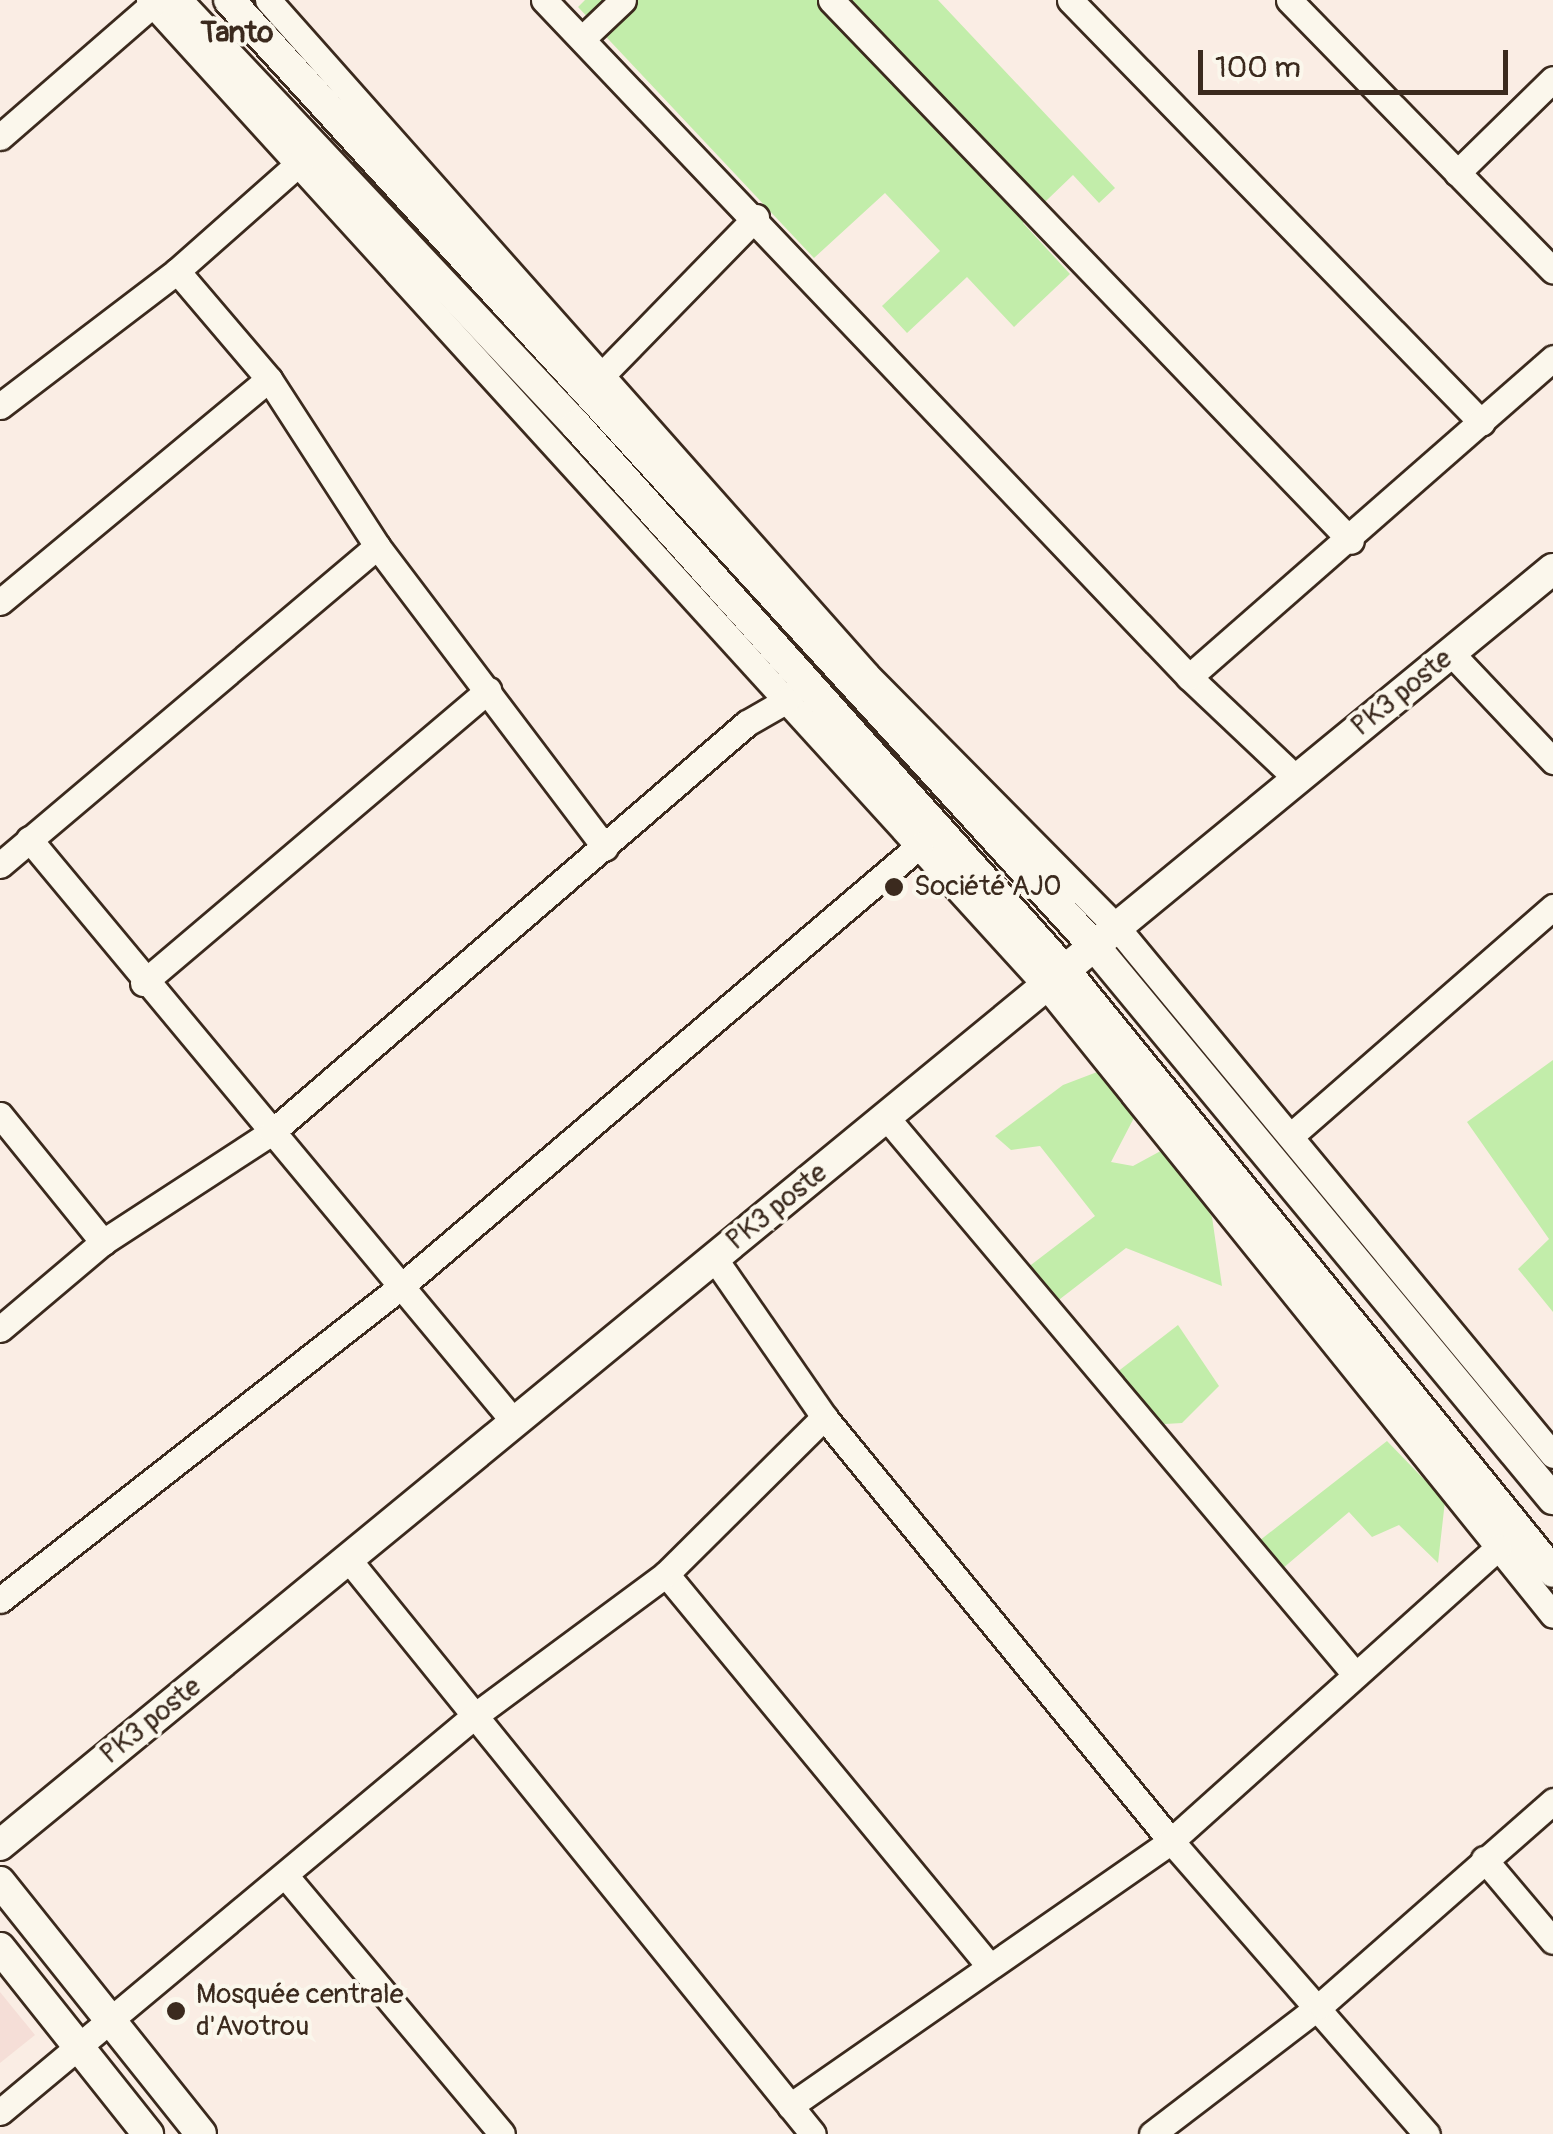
<!DOCTYPE html>
<html>
<head>
<meta charset="utf-8">
<style>
  body { margin:0 }
  #map { position:relative; width:1553px; height:2134px; overflow:hidden; background:#faede4; font-family:Pangolin,sans-serif }
  div>[style] { position:absolute }
  .built>* { inset:0; background:#f5ded7 }
  .green>* { inset:0; background:#c2edaa }
  .roads { filter:drop-shadow(2px 0 #3b2a1e) drop-shadow(-2px 0 #3b2a1e) drop-shadow(0 2px #3b2a1e) drop-shadow(0 -2px #3b2a1e) }
  .minor>* { height:25px; margin:-12.5px; padding:0 12.5px; transform-origin:12.5px; border-radius:12.5px; background:#fbf7ec }
  .tertiary>* { height:30px; margin:-15px; padding:0 15px; transform-origin:15px; border-radius:15px; background:#fbf7ec }
  .dots>* { width:28px; height:28px; translate:-50% -50%; box-sizing:border-box; border:5px solid #fbf7ec; border-radius:50% }
  span { translate:-50% -50%; white-space:nowrap; text-align:center; line-height:1.15; -webkit-text-stroke:8px #fbf7ec; paint-order:stroke }
  .street-label { font-size:28px; color:#3b2a1e }
  .poi-label { font-size:28px; color:#3b2a1e }
  .left { translate:0 -50%; text-align:left }
  .neighbourhood-label { font-size:30px; color:#3b2a1e; font-weight:700 }
  .scale { position:absolute; left:1198px; top:50px; width:310px; height:45px; box-sizing:border-box; border:5px solid #3b2a1e; border-top:0; padding-left:12px; font-size:30px; line-height:35px; white-space:nowrap; color:#3b2a1e; -webkit-text-stroke:8px #fbf7ec; paint-order:stroke }
</style>
</head>
<body>
<div id="map">
  <div class="built">
    <i style="clip-path:polygon(0 1992px,35px 2035px,0 2063px)"></i>
  </div>
  <div class="green">
    <i style="clip-path:polygon(585px 0,938px 0,1115px 188px,1099px 203px,1073px 175px,1023px 223px,1070px 274px,1014px 327px,967px 277px,907px 333px,882px 306px,940px 251px,885px 193px,814px 258px,578px 7px)"></i>
    <i style="clip-path:polygon(1553px 1060px,1553px 1312px,1518px 1269px,1549px 1239px,1467px 1122px)"></i>
    <i style="clip-path:polygon(1105px 1069px,1137px 1112px,1111px 1162px,1133px 1166px,1168px 1147px,1212px 1217px,1222px 1286px,1126px 1248px,1051px 1306px,1023px 1271px,1095px 1216px,1040px 1146px,1011px 1150px,995px 1136px,1063px 1085px)"></i>
    <i style="clip-path:polygon(1178px 1325px,1219px 1386px,1182px 1423px,1148px 1425px,1112px 1376px)"></i>
    <i style="clip-path:polygon(1387px 1441px,1445px 1501px,1438px 1563px,1399px 1525px,1372px 1537px,1349px 1512px,1282px 1569px,1259px 1541px)"></i>
  </div>
  <div class="roads">
    <div class="minor">
      <i style="left:149px;top:0;width:1334px;rotate:47.7deg"></i>
      <i style="left:1047px;top:987px;width:806px;rotate:51.14deg"></i>
      <i style="left:268px;top:0;width:902px;rotate:48.41deg"></i>
      <i style="left:867px;top:675px;width:359px;rotate:45.3deg"></i>
      <i style="left:1119px;top:930px;width:681px;rotate:50.42deg"></i>
      <i style="left:544px;top:0;width:935px;rotate:46.39deg"></i>
      <i style="left:1189px;top:677px;width:149px;rotate:43.4deg"></i>
      <i style="left:831px;top:0;width:750px;rotate:46.13deg"></i>
      <i style="left:1070px;top:0;width:590px;rotate:45.75deg"></i>
      <i style="left:1289px;top:0;width:378px;rotate:45.7deg"></i>
      <i style="left:583px;top:38px;width:55px;rotate:-43.5deg"></i>
      <i style="left:0;top:137px;width:203px;rotate:-41deg"></i>
      <i style="left:1457px;top:173px;width:134px;rotate:-44.4deg"></i>
      <i style="left:177px;top:271px;width:142px;rotate:49.6deg"></i>
      <i style="left:269px;top:379px;width:199px;rotate:57.1deg"></i>
      <i style="left:377px;top:546px;width:378px;rotate:52.9deg"></i>
      <i style="left:601px;top:376px;width:222px;rotate:-45.7deg"></i>
      <i style="left:0;top:406px;width:223px;rotate:-37.3deg"></i>
      <i style="left:177px;top:271px;width:164px;rotate:-41.5deg"></i>
      <i style="left:0;top:602px;width:349px;rotate:-39.7deg"></i>
      <i style="left:1451px;top:653px;width:149px;rotate:46.6deg"></i>
      <i style="left:1189px;top:677px;width:484px;rotate:-41.2deg"></i>
      <i style="left:29px;top:839px;width:760px;rotate:50.23deg"></i>
      <i style="left:0;top:865px;width:494px;rotate:-40.2deg"></i>
      <i style="left:143px;top:983px;width:453px;rotate:-40.3deg"></i>
      <i style="left:0;top:1115px;width:164px;rotate:51deg"></i>
      <i style="left:886px;top:1117px;width:725px;rotate:49.92deg"></i>
      <i style="left:1294px;top:1133px;width:344px;rotate:-41.1deg"></i>
      <i style="left:714px;top:1258px;width:193px;rotate:55.3deg"></i>
      <i style="left:824px;top:1417px;width:548px;rotate:50.7deg"></i>
      <i style="left:1171px;top:1841px;width:389px;rotate:48.9deg"></i>
      <i style="left:0;top:1329px;width:135px;rotate:-40.2deg"></i>
      <i style="left:103px;top:1242px;width:202px;rotate:-33.1deg"></i>
      <i style="left:272px;top:1132px;width:627px;rotate:-40.73deg"></i>
      <i style="left:747px;top:723px;width:46px;rotate:-29.9deg"></i>
      <i style="left:348px;top:1559px;width:739px;rotate:51.04deg"></i>
      <i style="left:666px;top:1574px;width:503px;rotate:50.49deg"></i>
      <i style="left:0;top:1600px;width:507px;rotate:-38.02deg"></i>
      <i style="left:399px;top:1288px;width:684px;rotate:-40.37deg"></i>
      <i style="left:1484px;top:1859px;width:107px;rotate:49.9deg"></i>
      <i style="left:289px;top:1880px;width:331px;rotate:50deg"></i>
      <i style="left:790px;top:2106px;width:464px;rotate:-34.8deg"></i>
      <i style="left:1171px;top:1841px;width:440px;rotate:-41.9deg"></i>
      <i style="left:0;top:2112px;width:616px;rotate:-39.87deg"></i>
      <i style="left:473px;top:1717px;width:240px;rotate:-36.5deg"></i>
      <i style="left:666px;top:1574px;width:223px;rotate:-44.8deg"></i>
      <i style="left:1152px;top:2134px;width:213px;rotate:-37.4deg"></i>
      <i style="left:1321px;top:2005px;width:309px;rotate:-41.3deg"></i>
    </div>
    <div class="tertiary">
      <i style="left:176px;top:0;width:584px;rotate:46.74deg"></i>
      <i style="left:576px;top:425px;width:736px;rotate:48.14deg"></i>
      <i style="left:1067px;top:973px;width:771px;rotate:50.95deg"></i>
      <i style="left:229px;top:0;width:1285px;rotate:47.56deg"></i>
      <i style="left:1096px;top:948px;width:716px;rotate:50.33deg"></i>
      <i style="left:0;top:1845px;width:2010px;rotate:-39.41deg"></i>
      <i style="left:0;top:1882px;width:322px;rotate:51.4deg"></i>
      <i style="left:0;top:1948px;width:238px;rotate:51.5deg"></i>
    </div>
  </div>
  <div class="dots">
    <i style="left:894px;top:887px;background:#3b2a1e"></i>
    <i style="left:176px;top:2011px;background:#3b2a1e"></i>
  </div>
  <div class="street-label">
    <span style="left:1402px;top:693px;rotate:-39deg">PK3 poste</span>
    <span style="left:777px;top:1207px;rotate:-39deg">PK3 poste</span>
    <span style="left:151px;top:1721px;rotate:-39deg">PK3 poste</span>
  </div>
  <div class="poi-label">
    <span class="left" style="left:914px;top:887px">Société AJO</span>
    <span class="left" style="left:196px;top:2011px">Mosquée centrale<br>d'Avotrou</span>
  </div>
  <div class="neighbourhood-label">
    <span style="left:237px;top:33px">Tanto</span>
  </div>
  <div class="scale">100 m</div>
</div>
</body>
</html>
